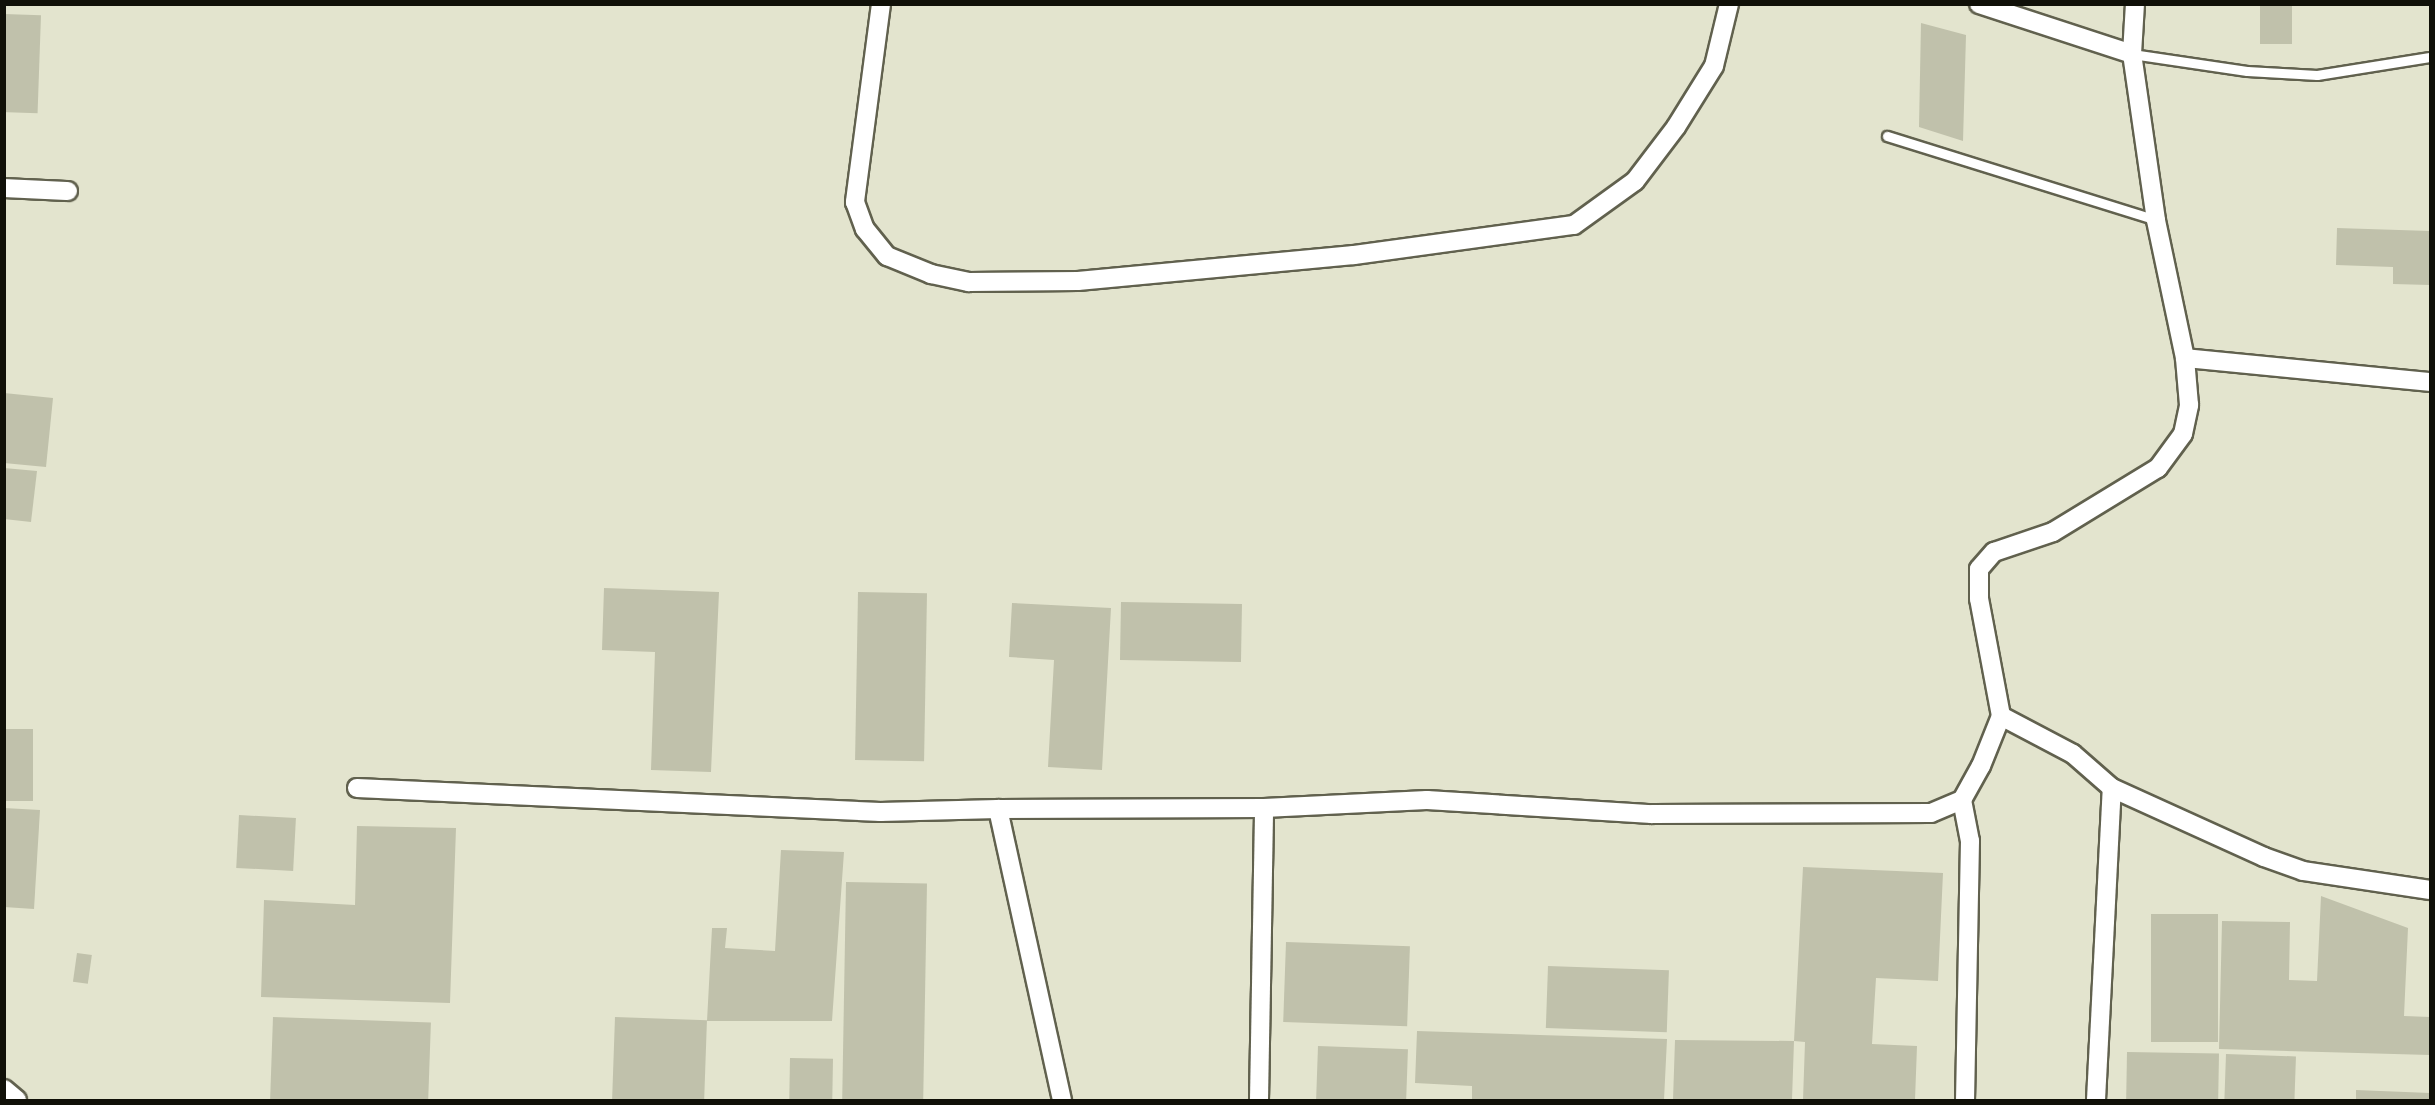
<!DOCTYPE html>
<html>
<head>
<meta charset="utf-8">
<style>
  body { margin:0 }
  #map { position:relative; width:2435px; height:1105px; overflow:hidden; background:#e3e4ce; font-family:"Roboto Serif",serif }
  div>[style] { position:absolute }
  .building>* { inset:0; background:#c0c1ab; transform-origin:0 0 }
  .roads { filter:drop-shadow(2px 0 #61614e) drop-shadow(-2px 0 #61614e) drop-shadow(0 2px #61614e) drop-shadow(0 -2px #61614e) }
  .service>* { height:9px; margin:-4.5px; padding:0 4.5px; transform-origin:4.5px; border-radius:4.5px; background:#fff }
  .minor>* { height:18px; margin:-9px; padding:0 9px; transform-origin:9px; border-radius:9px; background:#fff }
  span { translate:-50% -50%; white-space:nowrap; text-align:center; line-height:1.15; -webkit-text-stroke:4.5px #e3e4ce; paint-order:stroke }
  .frame { position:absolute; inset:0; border:6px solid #101008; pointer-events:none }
</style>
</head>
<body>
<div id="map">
  <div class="building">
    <i style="left:2260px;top:4px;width:32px;height:40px"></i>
    <i style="left:4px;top:14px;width:37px;height:98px;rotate:2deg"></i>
    <i style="clip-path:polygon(1921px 23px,1966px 35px,1963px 141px,1919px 127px)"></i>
    <i style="clip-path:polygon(2337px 228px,2430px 231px,2430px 285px,2393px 284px,2393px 267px,2336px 265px)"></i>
    <i style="clip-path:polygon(4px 393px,53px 398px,46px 467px,4px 463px)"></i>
    <i style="clip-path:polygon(4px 468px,37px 471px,31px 522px,4px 519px)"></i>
    <i style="clip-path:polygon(604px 588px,719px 592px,711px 772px,651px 770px,655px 652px,602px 650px)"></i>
    <i style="left:858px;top:592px;width:69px;height:168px;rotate:1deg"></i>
    <i style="left:1121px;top:602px;width:121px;height:58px;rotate:1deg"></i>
    <i style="clip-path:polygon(1012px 603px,1111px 608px,1102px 770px,1048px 767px,1054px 660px,1009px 657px)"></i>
    <i style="left:4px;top:729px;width:29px;height:72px"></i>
    <i style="clip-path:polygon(4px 808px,40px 810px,34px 909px,4px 907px)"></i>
    <i style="left:239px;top:815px;width:57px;height:53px;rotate:3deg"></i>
    <i style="clip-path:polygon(357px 826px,456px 828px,450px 1003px,261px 997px,264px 900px,355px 905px)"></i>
    <i style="clip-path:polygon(781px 850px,844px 852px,832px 1021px,707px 1021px,712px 928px,727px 928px,725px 948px,775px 951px)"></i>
    <i style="clip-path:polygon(1803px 867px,1943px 873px,1938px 981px,1876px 978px,1872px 1044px,1917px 1046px,1915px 1100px,1803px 1100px,1805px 1042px,1794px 1041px,1792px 1100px,1673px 1100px,1675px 1040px,1794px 1041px)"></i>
    <i style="left:846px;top:882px;width:81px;height:218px;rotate:1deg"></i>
    <i style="clip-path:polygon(2321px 896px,2408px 928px,2404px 1016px,2430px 1017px,2430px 1055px,2219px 1049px,2222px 921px,2290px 922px,2289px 980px,2317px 981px)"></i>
    <i style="left:2151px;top:914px;width:67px;height:128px"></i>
    <i style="left:1286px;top:942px;width:124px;height:80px;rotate:2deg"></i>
    <i style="left:77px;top:953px;width:15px;height:29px;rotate:8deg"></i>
    <i style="left:1548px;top:966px;width:121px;height:62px;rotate:2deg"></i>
    <i style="left:273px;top:1017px;width:158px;height:83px;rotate:2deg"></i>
    <i style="left:615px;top:1017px;width:92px;height:83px;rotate:2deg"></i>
    <i style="clip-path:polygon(1417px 1031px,1667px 1039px,1664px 1100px,1472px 1100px,1472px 1086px,1415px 1083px)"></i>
    <i style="left:1318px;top:1046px;width:90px;height:54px;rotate:2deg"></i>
    <i style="left:2127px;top:1052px;width:92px;height:48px;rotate:1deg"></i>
    <i style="left:2226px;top:1054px;width:70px;height:46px;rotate:2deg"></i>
    <i style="left:790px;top:1058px;width:43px;height:42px;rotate:1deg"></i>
    <i style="clip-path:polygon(2356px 1090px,2430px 1093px,2430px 1100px,2356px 1100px)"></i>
  </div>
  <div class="roads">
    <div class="service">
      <i style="left:2132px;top:54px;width:116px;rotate:8.4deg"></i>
      <i style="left:2247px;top:71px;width:70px;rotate:3.3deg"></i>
      <i style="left:2317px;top:75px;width:114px;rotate:-9.1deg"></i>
      <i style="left:1887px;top:136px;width:282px;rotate:17.3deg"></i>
    </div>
    <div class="minor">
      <i style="left:881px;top:4px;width:200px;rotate:97.5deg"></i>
      <i style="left:855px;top:202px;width:29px;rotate:70deg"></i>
      <i style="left:865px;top:229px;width:35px;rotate:51deg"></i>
      <i style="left:887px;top:256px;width:48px;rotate:22.2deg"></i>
      <i style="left:931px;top:274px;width:39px;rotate:12deg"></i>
      <i style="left:969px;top:282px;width:109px;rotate:-0.5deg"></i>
      <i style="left:1078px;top:281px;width:277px;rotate:-5.4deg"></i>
      <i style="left:1354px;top:255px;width:222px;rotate:-7.8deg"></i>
      <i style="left:1574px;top:225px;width:75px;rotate:-35.8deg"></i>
      <i style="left:1635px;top:181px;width:68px;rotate:-52.8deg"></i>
      <i style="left:1676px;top:127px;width:72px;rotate:-58.1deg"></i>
      <i style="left:1714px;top:66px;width:64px;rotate:-76.4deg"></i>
      <i style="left:1979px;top:4px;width:161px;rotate:18.1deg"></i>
      <i style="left:4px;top:188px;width:64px;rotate:2.7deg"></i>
      <i style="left:2185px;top:358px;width:246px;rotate:5.6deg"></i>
      <i style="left:2001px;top:716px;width:81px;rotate:27.8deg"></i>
      <i style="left:2073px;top:754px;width:52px;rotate:41.1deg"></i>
      <i style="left:2112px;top:788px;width:167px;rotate:24.4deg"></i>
      <i style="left:2264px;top:857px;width:41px;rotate:19.7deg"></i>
      <i style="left:2303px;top:871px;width:128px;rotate:8.5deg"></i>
      <i style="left:357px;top:788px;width:524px;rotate:2.63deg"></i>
      <i style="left:880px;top:812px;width:118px;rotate:-1.5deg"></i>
      <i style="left:998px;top:809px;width:298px;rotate:77.6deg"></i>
      <i style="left:1962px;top:800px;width:42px;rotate:79deg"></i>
      <i style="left:1970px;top:841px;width:259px;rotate:91.1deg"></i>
      <i style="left:998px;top:809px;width:266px;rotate:-0.2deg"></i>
      <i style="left:1264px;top:808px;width:163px;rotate:-2.8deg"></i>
      <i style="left:1427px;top:800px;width:225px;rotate:3.6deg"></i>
      <i style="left:1652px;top:814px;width:279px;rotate:-0.2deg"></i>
      <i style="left:1931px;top:813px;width:34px;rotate:-23deg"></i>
      <i style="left:1962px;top:800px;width:39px;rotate:-61deg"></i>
      <i style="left:1981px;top:766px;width:54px;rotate:-68.2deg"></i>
      <i style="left:2001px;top:716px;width:119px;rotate:-100.6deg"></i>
      <i style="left:1979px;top:599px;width:30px;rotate:-90deg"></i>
      <i style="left:1979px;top:569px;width:23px;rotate:-49deg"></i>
      <i style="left:1994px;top:552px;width:62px;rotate:-18.7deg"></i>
      <i style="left:2053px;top:532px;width:123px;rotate:-31.4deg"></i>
      <i style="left:2158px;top:468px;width:42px;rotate:-53.7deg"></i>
      <i style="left:2183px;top:434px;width:30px;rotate:-78deg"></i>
      <i style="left:2189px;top:405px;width:47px;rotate:-94.9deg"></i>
      <i style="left:2185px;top:358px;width:141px;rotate:-101.9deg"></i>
      <i style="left:2156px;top:220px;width:168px;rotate:-98.2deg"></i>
      <i style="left:2132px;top:54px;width:50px;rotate:-86.6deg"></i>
      <i style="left:4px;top:1089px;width:17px;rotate:40deg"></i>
      <i style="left:1259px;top:1100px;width:292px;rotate:-89deg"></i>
      <i style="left:2096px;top:1100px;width:312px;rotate:-87.1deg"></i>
    </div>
  </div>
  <div class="frame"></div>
</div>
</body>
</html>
